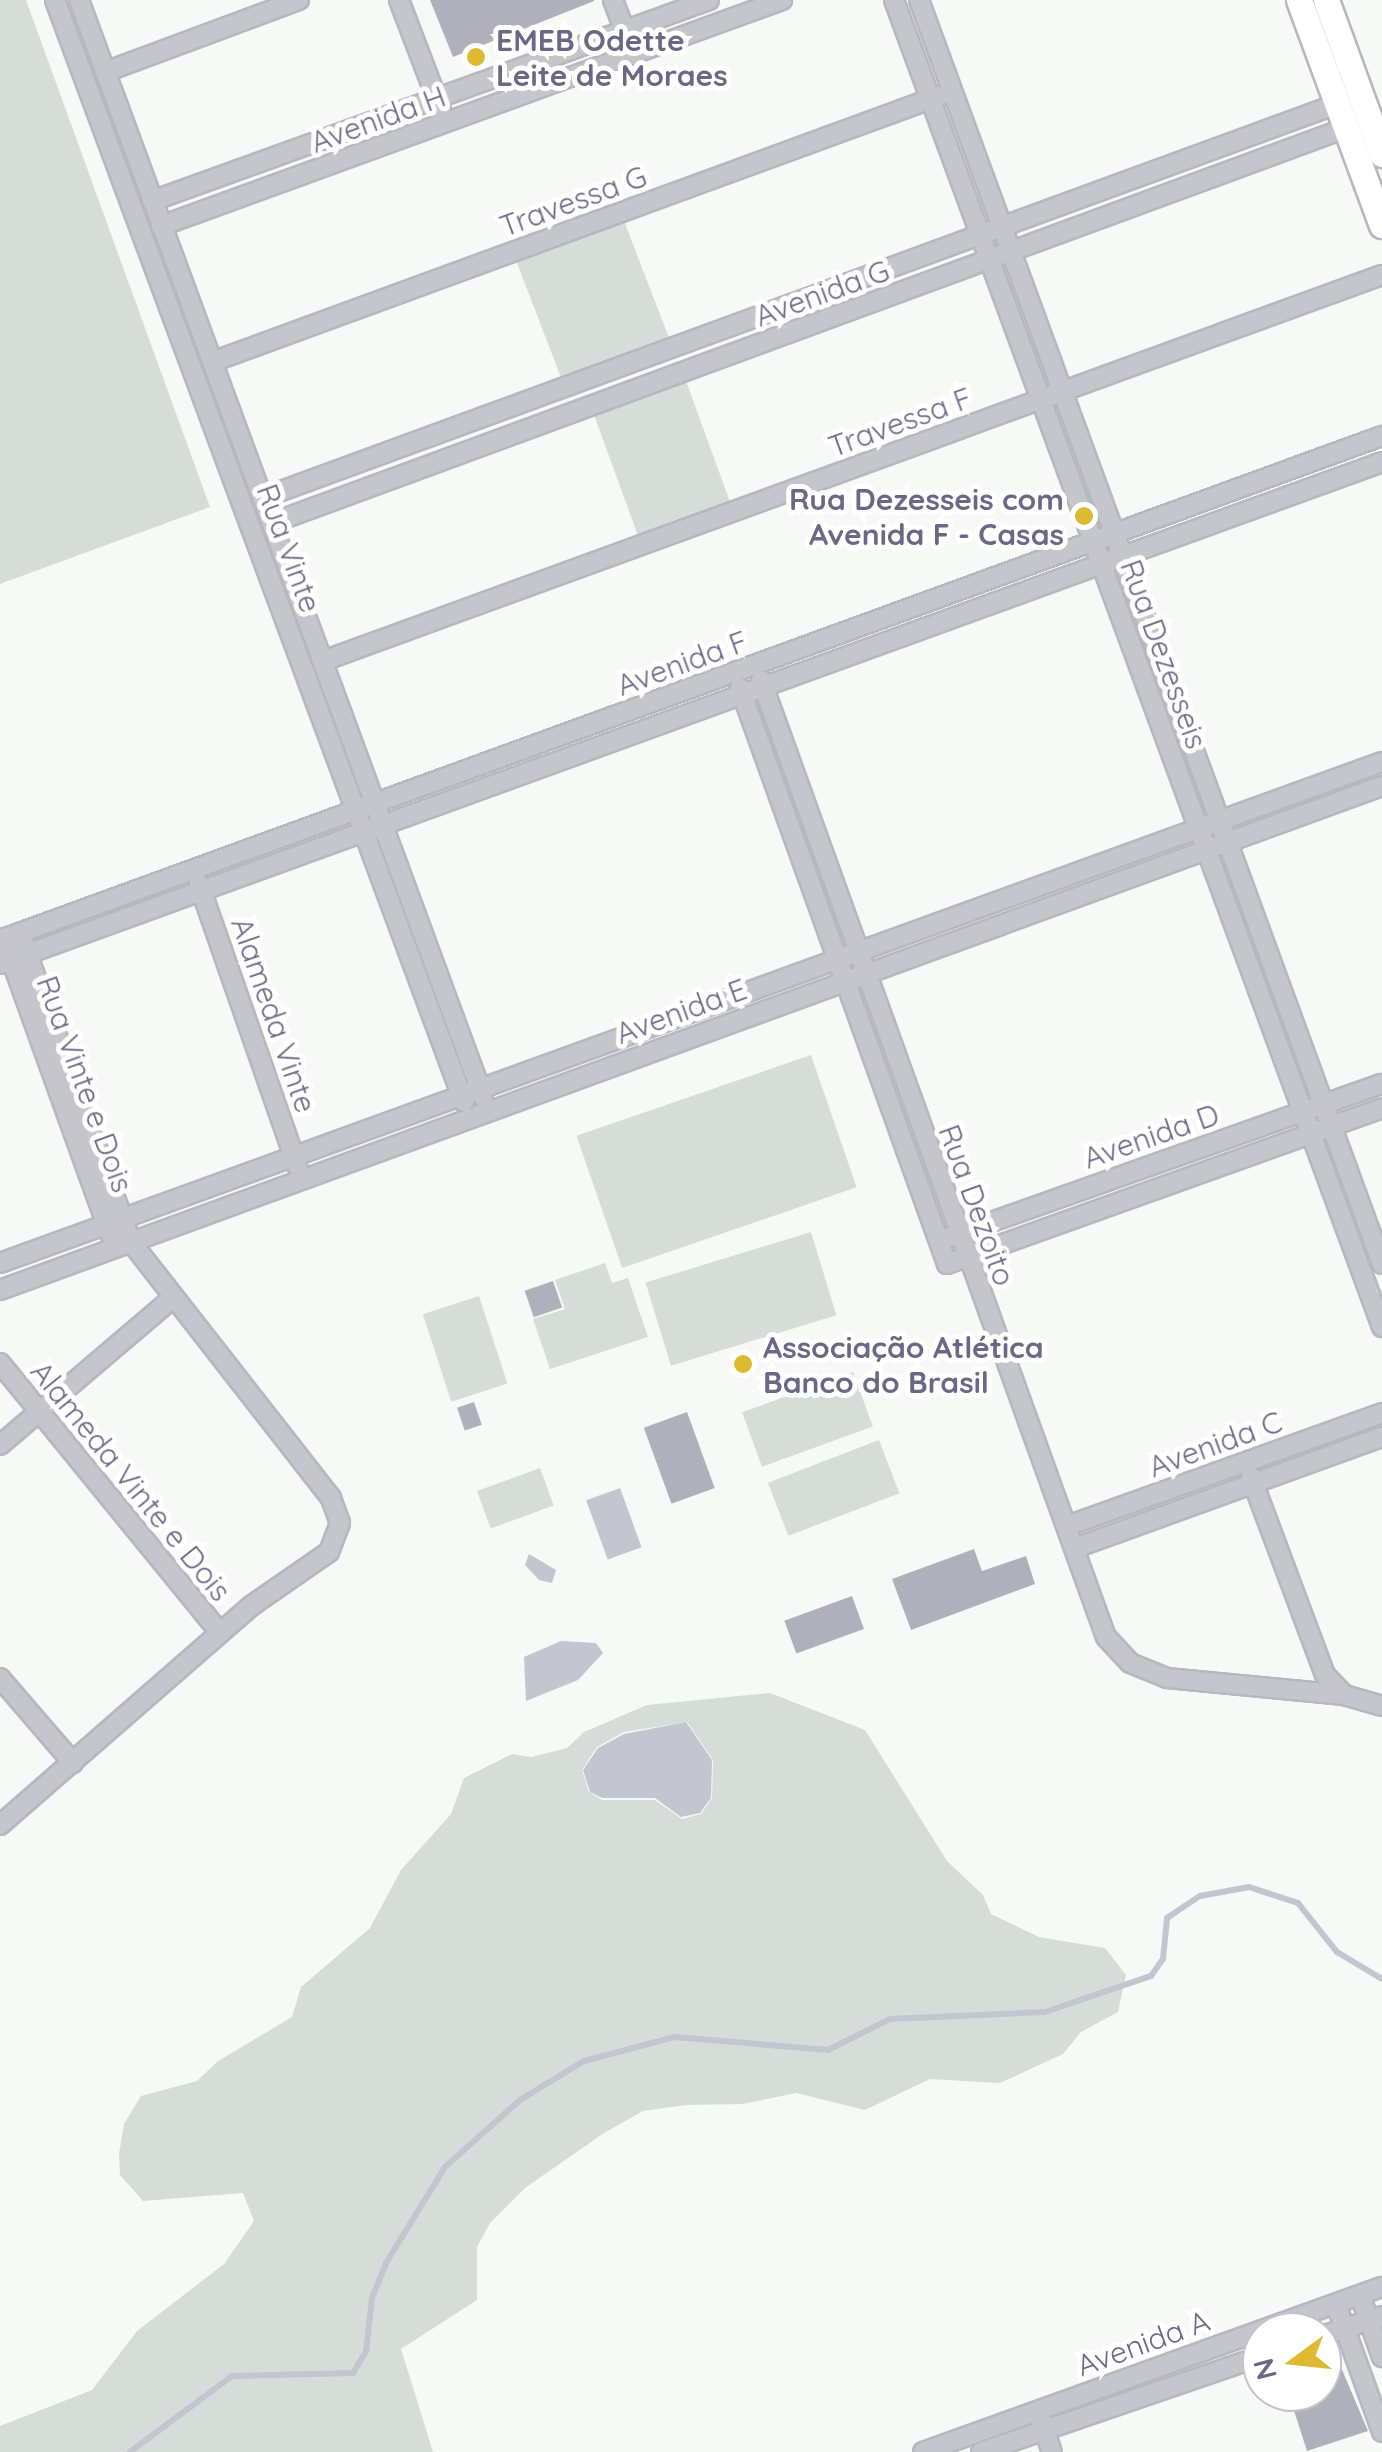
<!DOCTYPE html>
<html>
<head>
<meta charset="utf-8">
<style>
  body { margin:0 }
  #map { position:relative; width:1382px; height:2452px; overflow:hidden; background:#f7f9f6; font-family:Quicksand,sans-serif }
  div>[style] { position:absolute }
  .green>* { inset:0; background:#d6ddd8; transform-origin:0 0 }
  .water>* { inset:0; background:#c3c5cf; transform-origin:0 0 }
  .stream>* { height:6px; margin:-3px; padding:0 3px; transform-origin:3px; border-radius:3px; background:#c3c5cf }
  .building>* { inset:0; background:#afb0bc; transform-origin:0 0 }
  .roads { filter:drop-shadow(2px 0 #b7b7c0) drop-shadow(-2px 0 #b7b7c0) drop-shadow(0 2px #b7b7c0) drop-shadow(0 -2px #b7b7c0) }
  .street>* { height:18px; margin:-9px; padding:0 9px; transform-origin:9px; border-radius:9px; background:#c5c5cc }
  .secondary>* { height:25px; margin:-12.5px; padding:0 12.5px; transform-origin:12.5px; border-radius:12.5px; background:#fff }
  .dots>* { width:28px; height:28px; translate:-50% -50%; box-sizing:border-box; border:5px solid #fff; border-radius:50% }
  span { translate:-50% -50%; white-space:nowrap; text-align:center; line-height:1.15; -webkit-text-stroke:10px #fff; paint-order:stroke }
  .poi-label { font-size:30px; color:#696986; font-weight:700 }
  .left { translate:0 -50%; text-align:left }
  .right { translate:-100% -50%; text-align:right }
  .street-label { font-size:30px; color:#696986 }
  .north { position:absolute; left:1242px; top:2312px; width:100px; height:100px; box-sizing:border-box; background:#fff; border:2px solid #c3c3cf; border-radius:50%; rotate:255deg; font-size:28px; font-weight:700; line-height:40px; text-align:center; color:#696986 }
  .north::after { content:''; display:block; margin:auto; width:35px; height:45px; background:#ddba32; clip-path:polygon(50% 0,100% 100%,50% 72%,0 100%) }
</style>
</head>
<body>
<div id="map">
  <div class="green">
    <i style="clip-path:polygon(0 0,26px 0,210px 507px,0 584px)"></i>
    <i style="left:621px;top:213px;width:145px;height:115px;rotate:69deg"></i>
    <i style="left:682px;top:370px;width:150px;height:98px;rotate:70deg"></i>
    <i style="left:811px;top:1055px;width:140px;height:248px;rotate:71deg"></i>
    <i style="left:811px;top:1232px;width:87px;height:173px;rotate:73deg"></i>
    <i style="clip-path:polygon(605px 1263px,612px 1283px,628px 1278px,648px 1337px,550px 1369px,533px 1319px,565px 1309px,555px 1280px)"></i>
    <i style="left:479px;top:1296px;width:92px;height:59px;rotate:72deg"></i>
    <i style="left:853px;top:1372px;width:58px;height:118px;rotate:70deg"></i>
    <i style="left:879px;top:1440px;width:57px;height:119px;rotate:69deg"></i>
    <i style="left:540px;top:1468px;width:40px;height:67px;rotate:70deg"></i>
    <i style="clip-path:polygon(evenodd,770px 1693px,865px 1730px,947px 1861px,983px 1895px,991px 1914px,1039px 1937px,1105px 1948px,1126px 1975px,1118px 2012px,1081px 2032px,1063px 2054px,1000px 2083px,930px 2079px,865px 2110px,796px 2093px,743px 2104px,686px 2105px,643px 2111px,604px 2133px,525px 2188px,490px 2223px,477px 2247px,477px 2300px,401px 2349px,433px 2452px,0 2452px,0 2426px,92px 2390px,137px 2331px,224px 2264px,254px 2221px,243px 2193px,143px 2201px,120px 2175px,119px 2154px,124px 2124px,141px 2096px,197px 2081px,218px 2061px,292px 2017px,301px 1987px,370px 1928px,401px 1870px,451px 1814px,464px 1778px,512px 1754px,531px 1757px,567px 1748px,584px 1732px,647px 1705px,770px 1693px,687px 1722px,713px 1760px,712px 1798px,701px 1814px,682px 1819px,655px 1800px,602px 1800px,589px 1792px,582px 1770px,597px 1747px,624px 1732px,687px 1722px)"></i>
  </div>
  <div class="water">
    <i style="left:620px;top:1488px;width:63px;height:36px;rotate:70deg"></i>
    <i style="clip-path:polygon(529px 1554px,556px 1570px,552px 1583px,539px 1580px,525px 1565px)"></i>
    <i style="clip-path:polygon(561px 1641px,596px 1643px,603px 1653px,578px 1680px,526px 1701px,524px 1657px)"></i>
    <i style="clip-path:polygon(686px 1722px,712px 1760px,711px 1798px,700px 1813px,681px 1817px,655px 1798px,602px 1798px,590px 1792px,583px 1770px,598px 1748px,624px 1734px)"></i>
  </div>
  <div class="stream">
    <i style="left:130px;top:2452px;width:127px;rotate:-36.7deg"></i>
    <i style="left:232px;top:2376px;width:121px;rotate:-1.4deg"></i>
    <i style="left:353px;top:2373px;width:26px;rotate:-59deg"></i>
    <i style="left:366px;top:2351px;width:53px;rotate:-83.5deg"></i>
    <i style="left:372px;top:2298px;width:38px;rotate:-68deg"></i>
    <i style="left:386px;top:2263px;width:113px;rotate:-58.4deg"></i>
    <i style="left:445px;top:2167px;width:101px;rotate:-41.8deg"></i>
    <i style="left:520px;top:2100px;width:75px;rotate:-31.4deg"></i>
    <i style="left:584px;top:2061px;width:93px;rotate:-14.9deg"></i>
    <i style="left:674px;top:2037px;width:155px;rotate:4.8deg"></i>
    <i style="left:828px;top:2050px;width:69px;rotate:-26.6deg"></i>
    <i style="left:890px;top:2019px;width:155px;rotate:-2.6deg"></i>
    <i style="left:1045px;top:2012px;width:112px;rotate:-18.8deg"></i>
    <i style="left:1151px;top:1976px;width:21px;rotate:-55deg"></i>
    <i style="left:1163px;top:1959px;width:41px;rotate:-84.4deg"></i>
    <i style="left:1167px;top:1918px;width:40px;rotate:-34deg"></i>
    <i style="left:1200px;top:1896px;width:50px;rotate:-10.4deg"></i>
    <i style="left:1249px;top:1887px;width:52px;rotate:18.1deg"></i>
    <i style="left:1298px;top:1903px;width:63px;rotate:51.5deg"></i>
    <i style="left:1337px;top:1952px;width:52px;rotate:31deg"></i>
  </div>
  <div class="building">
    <i style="clip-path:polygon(430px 0,594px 0,594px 1px,453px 57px)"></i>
    <i style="left:553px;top:1281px;width:28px;height:30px;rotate:71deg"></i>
    <i style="left:474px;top:1402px;width:24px;height:18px;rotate:71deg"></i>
    <i style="left:687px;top:1412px;width:81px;height:46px;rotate:70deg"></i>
    <i style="clip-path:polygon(974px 1549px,982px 1571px,1026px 1556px,1035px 1584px,911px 1630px,892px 1579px)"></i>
    <i style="left:852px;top:1596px;width:35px;height:72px;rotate:70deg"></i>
    <i style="clip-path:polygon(1332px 2346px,1368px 2431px,1307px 2451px,1288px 2392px,1322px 2392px,1322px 2348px)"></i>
  </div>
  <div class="roads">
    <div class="street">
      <i style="left:55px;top:0;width:1175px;rotate:69.64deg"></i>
      <i style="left:79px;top:0;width:1169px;rotate:69.78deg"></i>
      <i style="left:399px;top:0;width:118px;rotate:69.1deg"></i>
      <i style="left:613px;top:0;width:45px;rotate:69.1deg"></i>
      <i style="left:894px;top:0;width:1414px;rotate:69.81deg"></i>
      <i style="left:919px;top:0;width:1346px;rotate:69.88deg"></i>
      <i style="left:105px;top:72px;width:207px;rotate:-20.4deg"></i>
      <i style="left:152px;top:201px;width:592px;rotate:-19.84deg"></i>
      <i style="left:161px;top:226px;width:661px;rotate:-20deg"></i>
      <i style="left:212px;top:362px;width:774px;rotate:-20.1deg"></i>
      <i style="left:262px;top:498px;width:1145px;rotate:-20.13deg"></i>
      <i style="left:272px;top:523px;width:1144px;rotate:-20.19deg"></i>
      <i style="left:323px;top:661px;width:1127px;rotate:-20.03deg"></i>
      <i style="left:761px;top:680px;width:1017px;rotate:70.18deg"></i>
      <i style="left:1106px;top:1637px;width:35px;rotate:47deg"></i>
      <i style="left:1130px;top:1663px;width:40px;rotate:22deg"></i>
      <i style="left:1167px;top:1678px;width:178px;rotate:5.5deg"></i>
      <i style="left:1344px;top:1695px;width:40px;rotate:16deg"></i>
      <i style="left:740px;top:688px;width:612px;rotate:70.23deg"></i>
      <i style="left:947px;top:1264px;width:462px;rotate:-19.7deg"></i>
      <i style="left:199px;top:884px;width:299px;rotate:70.8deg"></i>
      <i style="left:0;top:940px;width:1471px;rotate:-20.04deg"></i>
      <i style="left:7px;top:948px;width:304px;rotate:70.2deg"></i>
      <i style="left:0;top:964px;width:1470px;rotate:-19.96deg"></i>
      <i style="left:949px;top:1237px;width:459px;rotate:-19.5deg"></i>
      <i style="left:0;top:1263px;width:1470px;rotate:-19.93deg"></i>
      <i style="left:0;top:1290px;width:1471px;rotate:-20.04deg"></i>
      <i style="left:0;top:1363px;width:348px;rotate:50.8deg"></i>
      <i style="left:0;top:1445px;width:227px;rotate:-40.4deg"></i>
      <i style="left:1251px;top:1477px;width:211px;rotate:69.5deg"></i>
      <i style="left:1325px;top:1675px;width:28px;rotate:46deg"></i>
      <i style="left:1067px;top:1526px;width:335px;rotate:-19.7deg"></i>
      <i style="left:1075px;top:1548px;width:326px;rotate:-19.9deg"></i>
      <i style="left:0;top:1678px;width:112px;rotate:49.3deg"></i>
      <i style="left:0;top:1825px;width:333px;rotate:-41.1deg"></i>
      <i style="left:251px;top:1606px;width:95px;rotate:-34.7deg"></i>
      <i style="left:329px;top:1552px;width:31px;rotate:-69deg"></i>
      <i style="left:340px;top:1523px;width:27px;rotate:-110deg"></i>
      <i style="left:331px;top:1498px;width:325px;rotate:-128deg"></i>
      <i style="left:131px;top:1242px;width:319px;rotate:-109.8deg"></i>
      <i style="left:1360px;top:2295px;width:66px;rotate:70.5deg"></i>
      <i style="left:1336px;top:2304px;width:136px;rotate:70.2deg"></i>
      <i style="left:1322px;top:2336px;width:63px;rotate:-18.4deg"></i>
      <i style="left:1041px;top:2419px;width:35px;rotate:72deg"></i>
      <i style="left:923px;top:2452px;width:488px;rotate:-19.8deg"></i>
      <i style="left:981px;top:2452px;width:297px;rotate:-18.9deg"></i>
    </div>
    <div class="secondary">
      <i style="left:1299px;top:0;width:240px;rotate:69.8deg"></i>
      <i style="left:1326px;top:0;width:164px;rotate:70deg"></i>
    </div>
  </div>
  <div class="dots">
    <i style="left:476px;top:57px;background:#ddba32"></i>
    <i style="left:1084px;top:516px;background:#ddba32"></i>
    <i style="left:743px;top:1364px;background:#ddba32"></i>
  </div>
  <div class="poi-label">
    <span class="left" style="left:496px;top:57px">EMEB Odette<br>Leite de Moraes</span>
    <span class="right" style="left:1064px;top:516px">Rua Dezesseis com<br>Avenida F - Casas</span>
    <span class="left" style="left:763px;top:1364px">Associação Atlética<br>Banco do Brasil</span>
  </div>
  <div class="street-label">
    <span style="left:378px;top:119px;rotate:-20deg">Avenida H</span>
    <span style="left:573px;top:201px;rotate:-20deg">Travessa G</span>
    <span style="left:822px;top:293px;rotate:-20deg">Avenida G</span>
    <span style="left:900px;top:422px;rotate:-20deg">Travessa F</span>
    <span style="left:289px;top:548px;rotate:70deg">Rua Vinte</span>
    <span style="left:1164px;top:654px;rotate:70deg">Rua Dezesseis</span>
    <span style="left:682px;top:663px;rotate:-20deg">Avenida F</span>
    <span style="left:681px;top:1011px;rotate:-20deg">Avenida E</span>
    <span style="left:274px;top:1015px;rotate:71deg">Alameda Vinte</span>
    <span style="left:85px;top:1084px;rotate:70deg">Rua Vinte e Dois</span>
    <span style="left:1151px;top:1136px;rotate:-19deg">Avenida D</span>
    <span style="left:977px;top:1205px;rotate:70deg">Rua Dezoito</span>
    <span style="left:1215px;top:1444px;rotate:-20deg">Avenida C</span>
    <span style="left:131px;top:1481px;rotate:51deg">Alameda Vinte e Dois</span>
    <span style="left:1143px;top:2343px;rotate:-20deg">Avenida A</span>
  </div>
  <div class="north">N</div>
</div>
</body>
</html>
